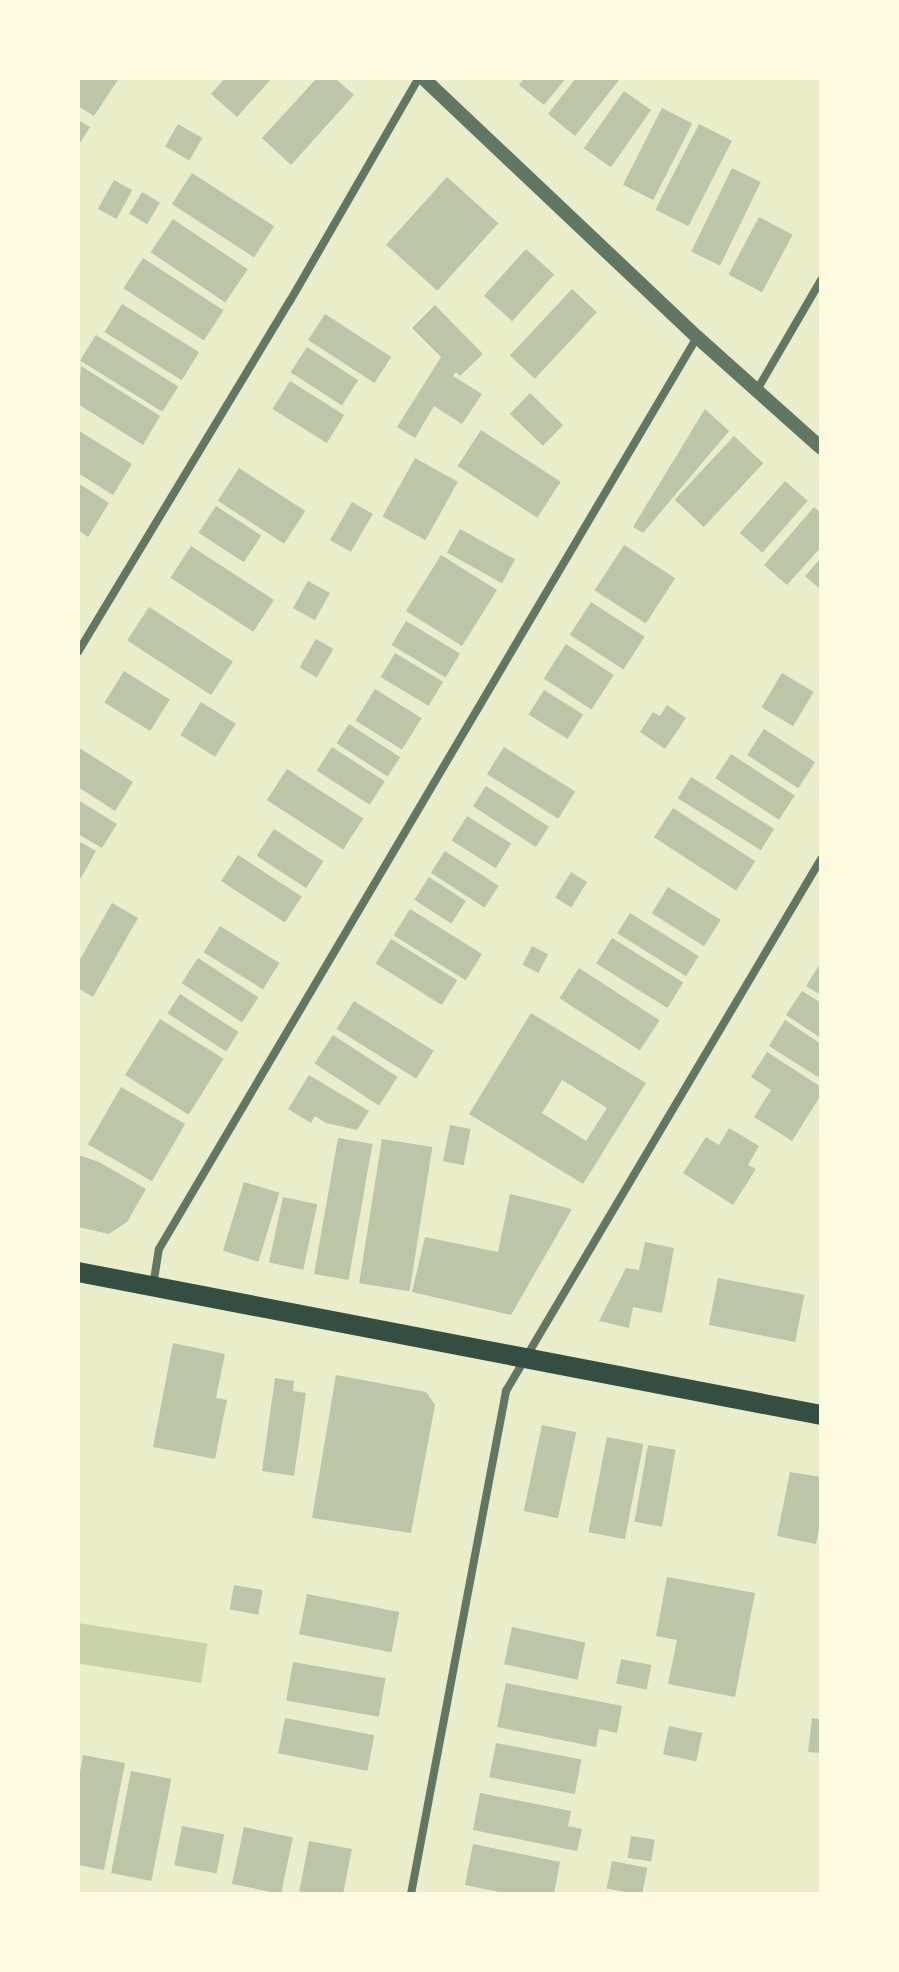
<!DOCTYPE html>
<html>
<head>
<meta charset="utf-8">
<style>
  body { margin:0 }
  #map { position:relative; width:899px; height:1972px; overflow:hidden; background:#e9edc9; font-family:Jost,sans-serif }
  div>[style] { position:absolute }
  .green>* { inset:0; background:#cad2ad; transform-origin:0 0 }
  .building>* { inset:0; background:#bcc5a7; transform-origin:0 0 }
  .minor>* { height:8px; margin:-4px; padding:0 4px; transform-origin:4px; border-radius:4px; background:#617663 }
  .tertiary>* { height:14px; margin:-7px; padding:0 7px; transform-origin:7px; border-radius:7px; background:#617663 }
  .primary>* { height:20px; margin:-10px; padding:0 10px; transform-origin:10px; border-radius:10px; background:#344e41 }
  span { translate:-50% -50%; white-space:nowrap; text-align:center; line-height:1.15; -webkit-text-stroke:8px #fefae0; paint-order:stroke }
  .frame { position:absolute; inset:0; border:80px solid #fefae0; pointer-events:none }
</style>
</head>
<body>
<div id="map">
  <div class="green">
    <i style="left:78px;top:1623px;width:131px;height:40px;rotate:9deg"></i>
  </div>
  <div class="building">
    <i style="clip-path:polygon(78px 78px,119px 78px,94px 116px,78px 106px)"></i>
    <i style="clip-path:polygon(225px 78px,272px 78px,237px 117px,211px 94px)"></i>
    <i style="clip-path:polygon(317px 78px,335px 78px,354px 95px,291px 165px,262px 138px)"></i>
    <i style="clip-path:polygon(524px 78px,566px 78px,544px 105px,519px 85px)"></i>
    <i style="clip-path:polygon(576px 78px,619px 80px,575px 136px,548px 114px)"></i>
    <i style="left:624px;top:91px;width:33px;height:70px;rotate:35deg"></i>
    <i style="left:662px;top:108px;width:34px;height:86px;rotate:27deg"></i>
    <i style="clip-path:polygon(78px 120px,90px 127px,78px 146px)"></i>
    <i style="left:178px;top:124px;width:28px;height:26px;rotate:30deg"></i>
    <i style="left:699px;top:124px;width:37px;height:96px;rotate:27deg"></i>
    <i style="left:732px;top:168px;width:32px;height:93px;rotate:26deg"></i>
    <i style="left:192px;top:173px;width:98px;height:37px;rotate:33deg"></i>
    <i style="left:447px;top:177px;width:69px;height:91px;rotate:42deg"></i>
    <i style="left:114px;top:180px;width:21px;height:33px;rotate:29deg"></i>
    <i style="left:142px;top:192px;width:21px;height:25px;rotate:31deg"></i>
    <i style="left:759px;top:217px;width:38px;height:65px;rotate:28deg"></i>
    <i style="left:173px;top:219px;width:90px;height:40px;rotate:34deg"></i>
    <i style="left:526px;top:249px;width:38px;height:63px;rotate:42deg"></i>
    <i style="left:143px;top:258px;width:96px;height:36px;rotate:33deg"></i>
    <i style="left:572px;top:289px;width:34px;height:91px;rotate:43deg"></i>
    <i style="left:122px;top:304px;width:91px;height:33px;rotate:32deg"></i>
    <i style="clip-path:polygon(435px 305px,483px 354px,460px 376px,456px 372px,453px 376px,482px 394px,462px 424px,434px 406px,415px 438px,397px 427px,441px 357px,412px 328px)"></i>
    <i style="left:325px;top:314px;width:79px;height:31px;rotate:33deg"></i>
    <i style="left:96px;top:335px;width:97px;height:30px;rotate:32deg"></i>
    <i style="left:307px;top:347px;width:61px;height:30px;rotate:33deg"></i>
    <i style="clip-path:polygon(81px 366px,160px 416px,143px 445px,78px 404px)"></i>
    <i style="left:290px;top:381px;width:64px;height:33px;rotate:32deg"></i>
    <i style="left:530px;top:393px;width:46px;height:29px;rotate:44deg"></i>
    <i style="clip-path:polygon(705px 409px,729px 431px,643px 533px,633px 527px)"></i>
    <i style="clip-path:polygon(78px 430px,132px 464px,113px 495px,78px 473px)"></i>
    <i style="left:481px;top:430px;width:95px;height:43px;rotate:33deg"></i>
    <i style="left:734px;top:436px;width:40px;height:87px;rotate:43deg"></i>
    <i style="left:415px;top:458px;width:49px;height:67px;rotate:29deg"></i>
    <i style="left:239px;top:468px;width:79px;height:39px;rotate:33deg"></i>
    <i style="left:785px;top:481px;width:30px;height:69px;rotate:41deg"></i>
    <i style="clip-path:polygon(78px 483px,109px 503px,88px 537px,78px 530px)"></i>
    <i style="left:352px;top:502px;width:24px;height:44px;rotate:30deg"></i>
    <i style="left:216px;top:506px;width:54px;height:32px;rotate:33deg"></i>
    <i style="clip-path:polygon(814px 507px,821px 513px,821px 547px,787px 585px,764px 565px)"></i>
    <i style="left:460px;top:529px;width:63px;height:27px;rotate:29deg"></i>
    <i style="left:624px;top:545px;width:61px;height:54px;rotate:33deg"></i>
    <i style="left:191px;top:546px;width:99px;height:38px;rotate:33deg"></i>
    <i style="left:441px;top:555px;width:66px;height:66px;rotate:32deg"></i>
    <i style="clip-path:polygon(821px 558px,821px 590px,805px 576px)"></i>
    <i style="left:308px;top:581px;width:25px;height:31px;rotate:29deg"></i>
    <i style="left:591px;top:602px;width:64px;height:39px;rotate:33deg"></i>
    <i style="left:149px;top:607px;width:100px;height:40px;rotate:33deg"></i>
    <i style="left:406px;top:621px;width:63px;height:28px;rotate:31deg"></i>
    <i style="left:316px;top:639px;width:20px;height:33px;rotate:30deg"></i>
    <i style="left:566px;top:644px;width:57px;height:41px;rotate:33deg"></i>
    <i style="left:395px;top:653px;width:56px;height:28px;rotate:31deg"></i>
    <i style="left:124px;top:671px;width:54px;height:37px;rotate:32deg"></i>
    <i style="left:782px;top:673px;width:37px;height:40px;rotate:31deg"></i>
    <i style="left:375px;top:689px;width:55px;height:37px;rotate:32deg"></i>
    <i style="left:544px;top:690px;width:46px;height:29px;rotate:32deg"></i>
    <i style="left:201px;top:702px;width:41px;height:39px;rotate:32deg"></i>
    <i style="clip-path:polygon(667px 705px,686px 718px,665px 749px,640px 732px,653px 712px,660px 716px)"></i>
    <i style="left:349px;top:724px;width:61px;height:23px;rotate:33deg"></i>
    <i style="left:764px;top:729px;width:61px;height:31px;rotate:33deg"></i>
    <i style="clip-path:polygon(78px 747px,133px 782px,115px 811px,78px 787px)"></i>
    <i style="left:332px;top:747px;width:63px;height:28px;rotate:33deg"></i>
    <i style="left:504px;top:747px;width:84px;height:32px;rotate:32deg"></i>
    <i style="left:731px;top:754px;width:76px;height:29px;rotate:33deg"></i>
    <i style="left:287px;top:769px;width:91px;height:37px;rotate:33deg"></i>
    <i style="left:691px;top:777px;width:98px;height:25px;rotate:32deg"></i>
    <i style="left:486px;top:786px;width:75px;height:24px;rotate:33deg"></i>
    <i style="clip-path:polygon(78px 800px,117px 824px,102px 848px,78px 834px)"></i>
    <i style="left:673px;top:808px;width:98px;height:35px;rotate:33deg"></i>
    <i style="left:467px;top:816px;width:52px;height:29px;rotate:32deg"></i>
    <i style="left:274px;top:829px;width:59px;height:32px;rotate:33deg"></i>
    <i style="clip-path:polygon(78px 841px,96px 851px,81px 878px,78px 876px)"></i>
    <i style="left:445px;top:851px;width:64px;height:26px;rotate:33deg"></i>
    <i style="left:238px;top:855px;width:76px;height:31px;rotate:33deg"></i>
    <i style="left:571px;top:872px;width:19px;height:30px;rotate:32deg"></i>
    <i style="left:429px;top:877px;width:44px;height:27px;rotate:33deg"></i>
    <i style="left:668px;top:887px;width:62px;height:31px;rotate:32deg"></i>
    <i style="clip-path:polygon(112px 903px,138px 918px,93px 997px,78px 988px,78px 963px)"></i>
    <i style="left:410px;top:909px;width:85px;height:31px;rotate:32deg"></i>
    <i style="left:630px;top:913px;width:81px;height:24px;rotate:32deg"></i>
    <i style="left:220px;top:926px;width:70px;height:31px;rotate:32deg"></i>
    <i style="left:612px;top:938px;width:84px;height:30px;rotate:32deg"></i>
    <i style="left:391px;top:939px;width:78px;height:29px;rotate:32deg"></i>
    <i style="left:532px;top:946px;width:18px;height:21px;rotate:27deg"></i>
    <i style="left:198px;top:958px;width:72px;height:30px;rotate:33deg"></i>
    <i style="clip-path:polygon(821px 962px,821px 995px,806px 986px)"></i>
    <i style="left:579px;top:968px;width:96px;height:36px;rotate:33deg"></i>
    <i style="clip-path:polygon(802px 991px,821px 1003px,821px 1038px,786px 1015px)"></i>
    <i style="left:180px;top:994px;width:70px;height:23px;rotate:33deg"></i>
    <i style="left:354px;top:1001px;width:94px;height:33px;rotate:32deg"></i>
    <i style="clip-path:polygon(evenodd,531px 1013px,646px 1083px,583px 1184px,469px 1114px,531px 1013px,562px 1080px,607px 1108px,586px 1141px,542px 1113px,562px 1080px)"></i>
    <i style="left:160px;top:1019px;width:75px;height:66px;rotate:32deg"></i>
    <i style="clip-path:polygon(785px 1020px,821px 1044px,821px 1079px,769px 1046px)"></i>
    <i style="left:333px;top:1035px;width:77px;height:34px;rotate:33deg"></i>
    <i style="clip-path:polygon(767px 1052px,821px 1087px,821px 1095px,792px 1141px,754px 1117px,771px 1090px,751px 1077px)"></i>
    <i style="clip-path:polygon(309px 1075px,369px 1111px,357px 1130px,326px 1123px,315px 1116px,311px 1123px,288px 1109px)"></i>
    <i style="left:121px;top:1087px;width:74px;height:66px;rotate:30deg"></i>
    <i style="left:450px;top:1125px;width:21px;height:37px;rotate:11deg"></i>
    <i style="clip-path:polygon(729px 1128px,759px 1146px,748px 1165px,756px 1169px,733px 1205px,683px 1173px,706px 1137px,719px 1145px)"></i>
    <i style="left:338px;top:1138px;width:35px;height:138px;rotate:10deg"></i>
    <i style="left:382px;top:1139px;width:51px;height:146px;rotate:9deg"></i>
    <i style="clip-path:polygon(78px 1155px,99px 1162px,146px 1189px,127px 1222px,109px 1234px,78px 1227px)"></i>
    <i style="left:244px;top:1182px;width:37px;height:72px;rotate:17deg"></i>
    <i style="clip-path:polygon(510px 1194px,572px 1209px,511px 1315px,412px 1292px,425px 1237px,498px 1252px)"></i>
    <i style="left:283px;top:1197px;width:35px;height:67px;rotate:12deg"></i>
    <i style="clip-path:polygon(645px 1242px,674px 1248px,662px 1313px,633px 1307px,629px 1328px,599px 1321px,626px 1268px,639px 1270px)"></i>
    <i style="left:718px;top:1278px;width:88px;height:48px;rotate:11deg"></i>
    <i style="clip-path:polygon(173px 1343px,225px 1354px,216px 1398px,227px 1400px,215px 1459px,153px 1447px)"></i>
    <i style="clip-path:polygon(336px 1375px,426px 1392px,435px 1405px,411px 1533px,312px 1518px)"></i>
    <i style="clip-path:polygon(275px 1378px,294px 1381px,293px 1391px,306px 1393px,294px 1476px,262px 1471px)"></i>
    <i style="left:542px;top:1425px;width:35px;height:88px;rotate:12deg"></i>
    <i style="left:607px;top:1437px;width:37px;height:97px;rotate:11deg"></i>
    <i style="left:648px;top:1445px;width:28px;height:78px;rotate:10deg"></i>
    <i style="clip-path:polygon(790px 1472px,821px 1477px,821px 1518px,816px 1544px,777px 1536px)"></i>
    <i style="clip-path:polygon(667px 1577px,755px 1593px,735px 1697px,668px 1684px,677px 1640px,656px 1636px)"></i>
    <i style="left:234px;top:1585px;width:29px;height:25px;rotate:10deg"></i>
    <i style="left:307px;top:1594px;width:94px;height:41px;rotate:11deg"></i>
    <i style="left:512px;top:1627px;width:75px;height:38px;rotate:12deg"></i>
    <i style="left:621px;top:1659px;width:31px;height:25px;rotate:11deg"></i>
    <i style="left:293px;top:1662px;width:94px;height:39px;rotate:10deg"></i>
    <i style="clip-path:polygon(506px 1683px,622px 1706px,617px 1733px,599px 1729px,596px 1747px,497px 1727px)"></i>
    <i style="left:285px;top:1718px;width:91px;height:36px;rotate:11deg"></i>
    <i style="clip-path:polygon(812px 1718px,821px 1720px,821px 1753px,808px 1752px)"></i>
    <i style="left:669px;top:1726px;width:34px;height:29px;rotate:12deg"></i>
    <i style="left:496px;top:1743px;width:87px;height:35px;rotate:11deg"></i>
    <i style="clip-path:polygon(83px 1755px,125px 1763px,104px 1870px,78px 1865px,78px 1784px)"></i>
    <i style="left:131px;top:1771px;width:41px;height:104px;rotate:11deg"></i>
    <i style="clip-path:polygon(480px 1793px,571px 1811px,568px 1826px,582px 1829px,577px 1851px,473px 1830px)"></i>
    <i style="left:182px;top:1826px;width:43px;height:40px;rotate:11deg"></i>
    <i style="left:244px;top:1827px;width:50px;height:58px;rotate:12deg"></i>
    <i style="left:631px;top:1836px;width:24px;height:22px;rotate:9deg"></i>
    <i style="clip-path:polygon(309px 1841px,352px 1849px,343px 1894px,299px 1893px)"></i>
    <i style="clip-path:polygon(473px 1844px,560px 1862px,554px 1894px,509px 1894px,465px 1885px)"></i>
    <i style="left:612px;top:1861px;width:36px;height:28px;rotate:11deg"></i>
  </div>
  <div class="minor">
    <i style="left:757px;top:390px;width:127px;rotate:-59.8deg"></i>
    <i style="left:78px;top:652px;width:410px;rotate:-58.9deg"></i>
    <i style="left:290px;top:301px;width:258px;rotate:-60deg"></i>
    <i style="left:153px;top:1286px;width:37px;rotate:-81deg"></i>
    <i style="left:159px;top:1249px;width:1059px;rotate:-59.46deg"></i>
    <i style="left:411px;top:1894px;width:512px;rotate:-79.3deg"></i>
    <i style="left:506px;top:1391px;width:618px;rotate:-59.37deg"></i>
  </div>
  <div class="tertiary">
    <i style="left:423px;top:78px;width:377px;rotate:43.4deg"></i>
    <i style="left:697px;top:337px;width:166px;rotate:41.8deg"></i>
  </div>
  <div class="primary">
    <i style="left:78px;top:1272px;width:757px;rotate:10.89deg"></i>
  </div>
  <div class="frame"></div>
</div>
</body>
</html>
